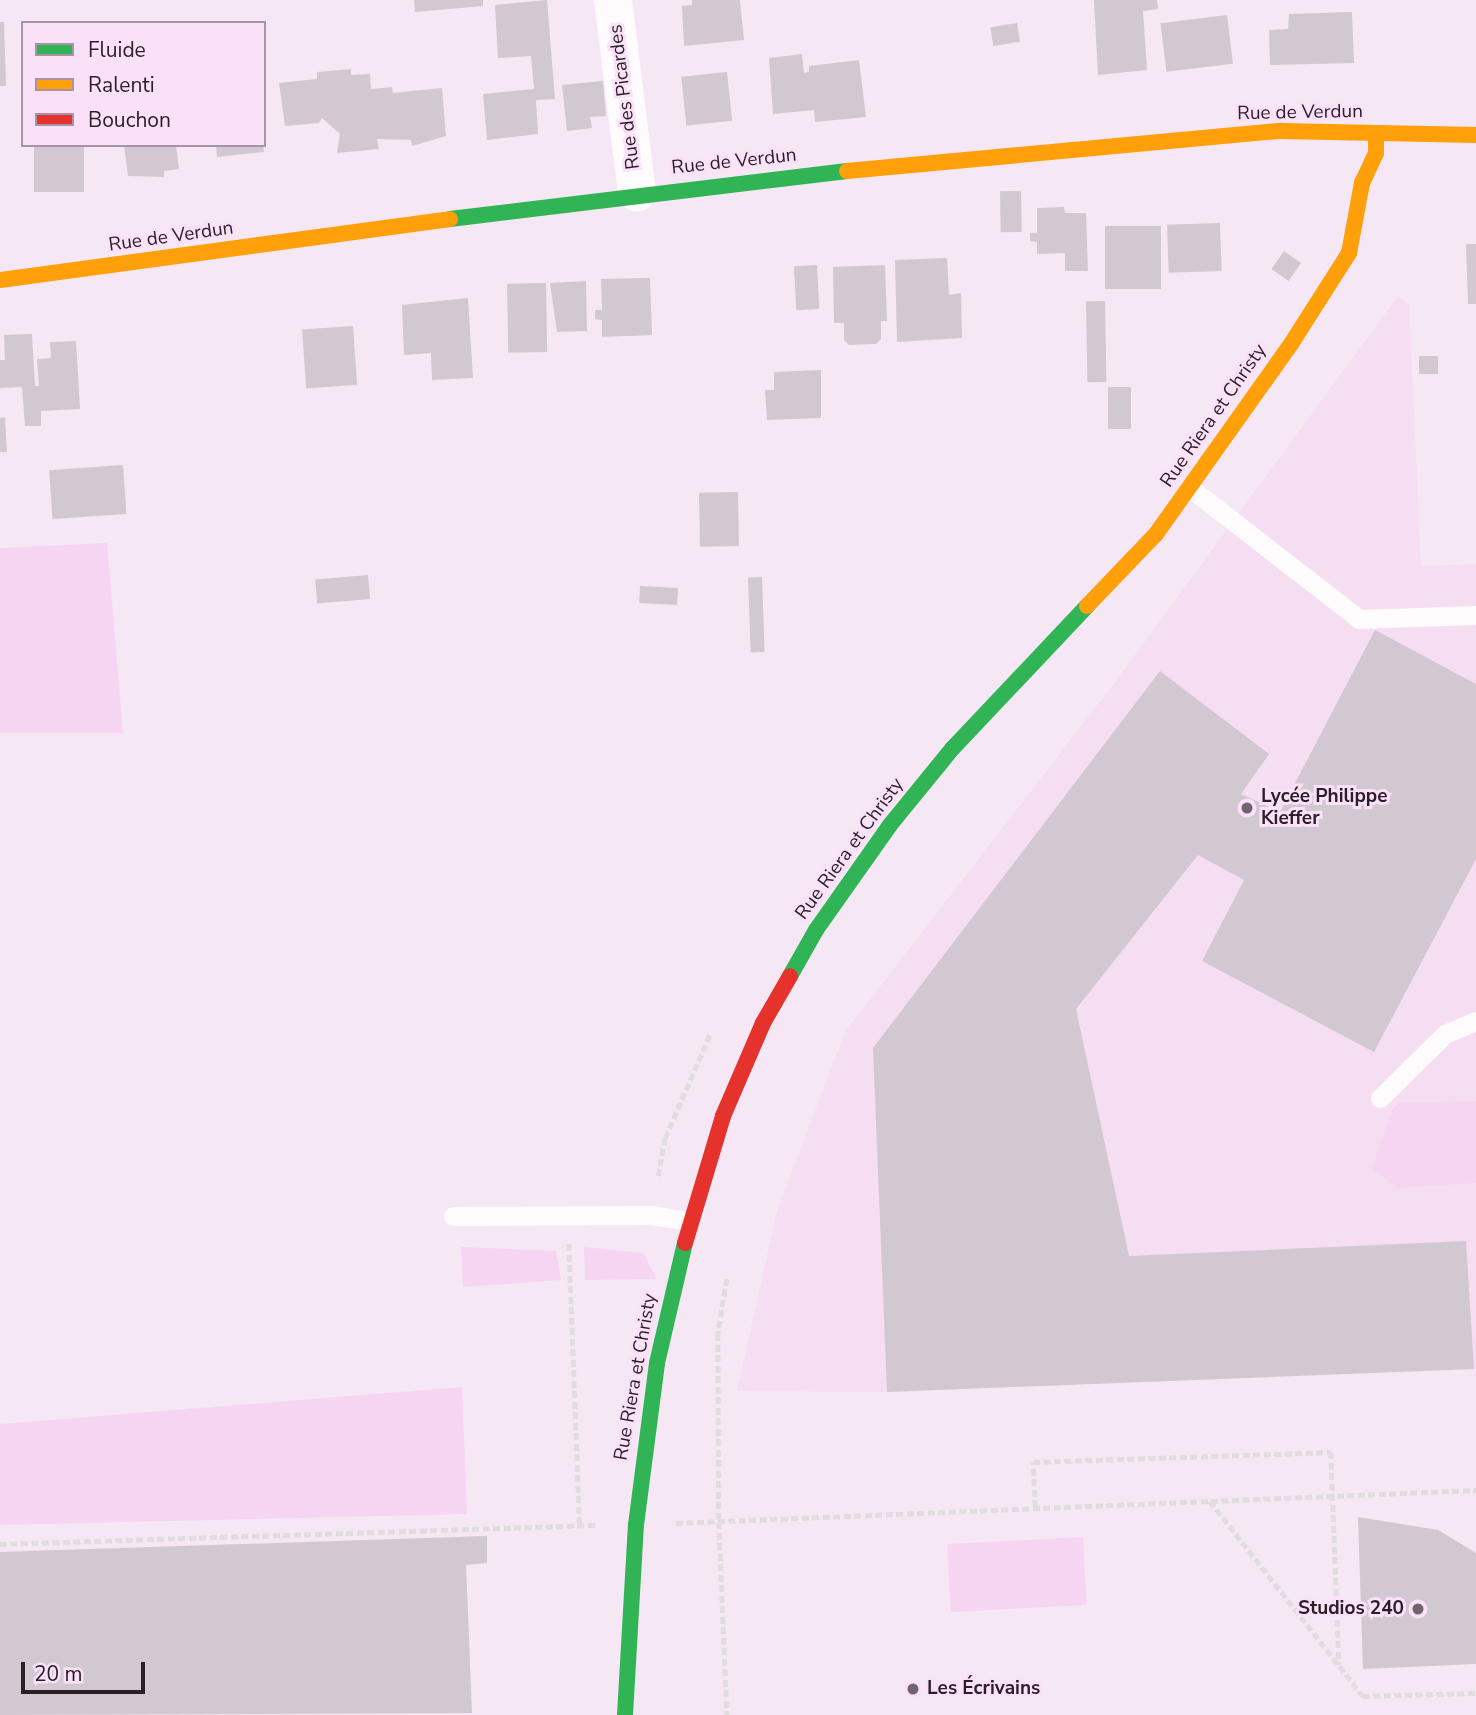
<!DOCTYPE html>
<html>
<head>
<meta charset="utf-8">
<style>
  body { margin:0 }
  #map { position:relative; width:1476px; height:1715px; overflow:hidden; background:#f5e7f4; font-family:"Nunito Sans",sans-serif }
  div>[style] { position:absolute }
  .built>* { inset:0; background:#f5ddf2 }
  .green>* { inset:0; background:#f6d5f2; transform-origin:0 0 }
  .building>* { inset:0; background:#d2c8d1; transform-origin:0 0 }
  .path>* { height:4.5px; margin-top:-2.25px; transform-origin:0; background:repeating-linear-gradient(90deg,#e0dce0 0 7px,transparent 0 10.5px) }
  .lane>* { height:19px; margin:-9.5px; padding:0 9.5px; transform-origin:9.5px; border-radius:9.5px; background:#fefbfd }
  .street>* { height:38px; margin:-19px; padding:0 19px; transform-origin:19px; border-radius:19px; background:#fefbfd }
  .fast>* { height:16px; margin:-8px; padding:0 8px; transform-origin:8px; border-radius:8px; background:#30b455 }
  .slow>* { height:16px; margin:-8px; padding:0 8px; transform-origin:8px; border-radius:8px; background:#ff9f0a }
  .jam>* { height:16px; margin:-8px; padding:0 8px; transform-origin:8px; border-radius:8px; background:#e5322d }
  .dots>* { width:19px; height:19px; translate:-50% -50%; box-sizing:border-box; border:4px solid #fbe1f8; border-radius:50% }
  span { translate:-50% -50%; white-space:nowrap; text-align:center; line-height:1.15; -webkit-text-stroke:6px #fbe1f8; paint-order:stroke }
  .street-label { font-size:19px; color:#281f27 }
  .poi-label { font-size:19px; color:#281f27; font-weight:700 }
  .left { translate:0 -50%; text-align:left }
  .right { translate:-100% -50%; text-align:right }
  .legend { position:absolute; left:21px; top:21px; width:245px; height:126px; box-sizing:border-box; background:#fbe1f8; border:2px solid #a793a4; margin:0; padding:9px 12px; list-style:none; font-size:21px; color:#281f27 }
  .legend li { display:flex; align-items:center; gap:14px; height:35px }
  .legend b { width:35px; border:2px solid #a793a4 }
  .scale { position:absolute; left:21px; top:1662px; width:124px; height:32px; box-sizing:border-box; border:4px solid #281f27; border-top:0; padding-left:9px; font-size:21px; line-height:24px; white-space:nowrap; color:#281f27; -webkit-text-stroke:5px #fbe1f8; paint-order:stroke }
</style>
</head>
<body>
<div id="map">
  <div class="built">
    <i style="clip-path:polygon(1398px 296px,1409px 305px,1421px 566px,1476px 564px,1476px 1368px,887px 1392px,737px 1391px,777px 1211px,845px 1032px,1116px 681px)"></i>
  </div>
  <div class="green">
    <i style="clip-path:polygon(107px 543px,123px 733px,0 733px,0 548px)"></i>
    <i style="clip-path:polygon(1476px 1101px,1476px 1183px,1397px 1188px,1372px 1168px,1392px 1110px,1399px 1103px)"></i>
    <i style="clip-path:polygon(461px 1247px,556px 1251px,561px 1280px,463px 1287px)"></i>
    <i style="clip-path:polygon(584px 1247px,643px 1253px,657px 1279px,585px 1280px)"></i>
    <i style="clip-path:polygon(462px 1387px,467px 1514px,0 1525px,0 1424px)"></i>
    <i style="left:1083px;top:1537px;width:68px;height:136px;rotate:87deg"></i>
  </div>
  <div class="building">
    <i style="clip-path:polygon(414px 0,483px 0,483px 6px,415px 12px)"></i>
    <i style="clip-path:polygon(547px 0,555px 99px,536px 100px,538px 134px,487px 140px,483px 94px,534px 89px,531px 56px,498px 58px,495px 5px)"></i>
    <i style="clip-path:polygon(692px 0,740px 0,744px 40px,684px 46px,682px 6px,692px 5px)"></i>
    <i style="clip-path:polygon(1094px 0,1157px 0,1158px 9px,1143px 11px,1147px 70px,1098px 75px)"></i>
    <i style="clip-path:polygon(1352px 12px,1354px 63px,1270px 65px,1269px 30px,1288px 29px,1289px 14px)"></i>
    <i style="left:1227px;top:15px;width:49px;height:67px;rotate:83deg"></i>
    <i style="clip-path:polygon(0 22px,4px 22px,6px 86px,0 86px)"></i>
    <i style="left:1017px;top:23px;width:19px;height:27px;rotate:81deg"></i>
    <i style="clip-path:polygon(802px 54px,804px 73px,809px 72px,809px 66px,859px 60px,866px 117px,815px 122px,814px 110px,773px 114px,769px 58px)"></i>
    <i style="clip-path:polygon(351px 69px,351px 75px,370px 74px,371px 89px,392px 87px,393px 93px,442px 88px,446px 136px,412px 146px,411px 140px,377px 139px,379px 149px,337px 153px,340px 134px,322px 118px,319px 123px,285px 126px,279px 83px,317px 79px,317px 72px)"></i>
    <i style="left:727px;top:72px;width:49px;height:46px;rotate:84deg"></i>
    <i style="clip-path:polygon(603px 81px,606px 116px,590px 117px,592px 128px,567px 131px,562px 85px)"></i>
    <i style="left:34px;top:145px;width:50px;height:47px"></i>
    <i style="clip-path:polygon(124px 145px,176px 145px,179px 169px,164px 171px,164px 177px,128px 176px)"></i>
    <i style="clip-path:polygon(216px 145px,263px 145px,264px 152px,217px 157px)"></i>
    <i style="left:1021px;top:191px;width:41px;height:21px;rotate:89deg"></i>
    <i style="clip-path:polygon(1064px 207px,1065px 213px,1086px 213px,1088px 271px,1065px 271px,1065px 253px,1037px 254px,1037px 242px,1030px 241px,1030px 233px,1037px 233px,1037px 208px)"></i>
    <i style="left:1220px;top:223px;width:48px;height:53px;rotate:88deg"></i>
    <i style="left:1105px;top:226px;width:56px;height:63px"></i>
    <i style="clip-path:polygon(1466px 244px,1476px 244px,1476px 304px,1468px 304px)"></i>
    <i style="left:1284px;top:251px;width:21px;height:22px;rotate:35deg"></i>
    <i style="clip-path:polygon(947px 258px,949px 295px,961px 293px,962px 338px,897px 342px,895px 260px)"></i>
    <i style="left:817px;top:265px;width:44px;height:23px;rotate:87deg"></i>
    <i style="clip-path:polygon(885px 265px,887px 321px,881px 321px,881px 339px,876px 344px,849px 345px,844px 340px,844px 323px,834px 323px,833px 267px)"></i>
    <i style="clip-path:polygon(650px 278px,652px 335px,602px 337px,602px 320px,595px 319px,595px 310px,602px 310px,601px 279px)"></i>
    <i style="clip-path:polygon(586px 281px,587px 331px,557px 332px,550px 283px)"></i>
    <i style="left:546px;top:283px;width:69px;height:39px;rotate:89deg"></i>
    <i style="clip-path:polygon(468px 298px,473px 378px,432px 380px,431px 353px,404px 355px,402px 305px)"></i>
    <i style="left:1105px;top:301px;width:81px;height:19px;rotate:89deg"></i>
    <i style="left:353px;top:326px;width:59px;height:51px;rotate:86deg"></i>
    <i style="clip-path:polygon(32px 334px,35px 386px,39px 386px,37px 359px,51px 358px,50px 342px,76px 341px,80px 409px,41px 411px,41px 426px,25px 426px,22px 387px,0 388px,0 360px,5px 360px,4px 335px)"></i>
    <i style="left:1438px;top:356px;width:18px;height:19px;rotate:90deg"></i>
    <i style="clip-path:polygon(821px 370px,821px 418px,767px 420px,765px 390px,774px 390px,774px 372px)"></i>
    <i style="left:1108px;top:387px;width:23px;height:42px"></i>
    <i style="clip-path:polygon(5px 417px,7px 452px,0 452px,0 418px)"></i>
    <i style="left:123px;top:465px;width:49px;height:74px;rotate:86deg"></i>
    <i style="left:738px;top:492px;width:54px;height:39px;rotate:89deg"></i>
    <i style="left:368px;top:575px;width:24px;height:53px;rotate:85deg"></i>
    <i style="left:762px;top:577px;width:75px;height:14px;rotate:88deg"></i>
    <i style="left:678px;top:588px;width:17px;height:38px;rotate:93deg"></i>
    <i style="clip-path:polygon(1375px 630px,1476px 684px,1476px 859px,1374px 1052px,1202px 961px,1244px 880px,1198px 855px,1076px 1009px,1129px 1256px,1466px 1241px,1474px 1369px,887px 1392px,873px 1048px,1160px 671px,1269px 754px,1241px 794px,1280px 812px)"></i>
    <i style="clip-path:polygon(1358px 1517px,1438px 1530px,1476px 1553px,1476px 1664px,1363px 1669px)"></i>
    <i style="clip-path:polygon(487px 1536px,487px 1563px,466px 1565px,472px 1713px,0 1715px,0 1552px)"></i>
  </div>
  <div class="path">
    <i style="left:658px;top:1176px;width:39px;rotate:-80deg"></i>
    <i style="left:665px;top:1138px;width:113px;rotate:-66.6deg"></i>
    <i style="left:569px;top:1244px;width:281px;rotate:87.8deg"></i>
    <i style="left:727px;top:1279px;width:56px;rotate:99.3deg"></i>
    <i style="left:718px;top:1334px;width:188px;rotate:89.7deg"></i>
    <i style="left:719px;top:1522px;width:193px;rotate:87.6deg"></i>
    <i style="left:1211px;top:1501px;width:265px;rotate:-2.4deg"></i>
    <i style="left:1035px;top:1507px;width:45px;rotate:-92.5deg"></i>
    <i style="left:1033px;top:1462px;width:298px;rotate:-1.9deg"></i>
    <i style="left:1331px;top:1452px;width:213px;rotate:87.8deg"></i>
    <i style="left:676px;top:1523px;width:534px;rotate:-2.36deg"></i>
    <i style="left:1210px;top:1501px;width:248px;rotate:51.9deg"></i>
    <i style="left:1363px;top:1696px;width:113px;rotate:-1.5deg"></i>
    <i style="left:0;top:1544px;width:596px;rotate:-1.83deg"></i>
  </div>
  <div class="lane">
    <i style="left:1189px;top:487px;width:215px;rotate:37.8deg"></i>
    <i style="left:1359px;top:619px;width:117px;rotate:-2deg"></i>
    <i style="left:1380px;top:1098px;width:91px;rotate:-44.6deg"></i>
    <i style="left:1445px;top:1034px;width:34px;rotate:-23deg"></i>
    <i style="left:453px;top:1216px;width:198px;rotate:-0.3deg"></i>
    <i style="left:651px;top:1215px;width:39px;rotate:9deg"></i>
  </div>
  <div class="street">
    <i style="left:613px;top:0;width:194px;rotate:82.9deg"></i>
  </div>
  <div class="fast">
    <i style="left:450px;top:219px;width:400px;rotate:-6.9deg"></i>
    <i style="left:790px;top:976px;width:53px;rotate:-60.5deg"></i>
    <i style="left:816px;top:930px;width:128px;rotate:-54.8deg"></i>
    <i style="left:890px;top:825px;width:98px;rotate:-50.8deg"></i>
    <i style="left:952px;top:749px;width:197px;rotate:-46.6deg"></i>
    <i style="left:625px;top:1715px;width:190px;rotate:-86.7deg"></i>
    <i style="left:636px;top:1525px;width:163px;rotate:-82.6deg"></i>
    <i style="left:657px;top:1363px;width:123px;rotate:-76.9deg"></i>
  </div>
  <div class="slow">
    <i style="left:847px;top:171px;width:436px;rotate:-5.3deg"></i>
    <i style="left:1281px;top:131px;width:195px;rotate:1.2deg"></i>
    <i style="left:0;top:280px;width:454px;rotate:-7.7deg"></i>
    <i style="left:1087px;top:606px;width:100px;rotate:-46.2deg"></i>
    <i style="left:1156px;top:534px;width:233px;rotate:-54.6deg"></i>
    <i style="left:1291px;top:344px;width:108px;rotate:-57.5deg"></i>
    <i style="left:1349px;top:253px;width:71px;rotate:-79.5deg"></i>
    <i style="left:1362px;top:183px;width:33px;rotate:-65deg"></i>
    <i style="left:1376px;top:153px;width:20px;rotate:-90deg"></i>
  </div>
  <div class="jam">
    <i style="left:685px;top:1243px;width:133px;rotate:-73.3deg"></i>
    <i style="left:723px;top:1116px;width:101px;rotate:-66.7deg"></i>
    <i style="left:763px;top:1023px;width:54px;rotate:-60.1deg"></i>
  </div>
  <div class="dots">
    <i style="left:1247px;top:808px;background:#70656f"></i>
    <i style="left:1418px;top:1609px;background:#70656f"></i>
    <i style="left:913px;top:1689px;background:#70656f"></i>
  </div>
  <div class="street-label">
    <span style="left:625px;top:97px;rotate:-97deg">Rue des Picardes</span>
    <span style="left:1300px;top:113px;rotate:-1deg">Rue de Verdun</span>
    <span style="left:734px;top:162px;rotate:-6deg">Rue de Verdun</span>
    <span style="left:171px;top:237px;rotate:-8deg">Rue de Verdun</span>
    <span style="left:1214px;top:416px;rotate:-55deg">Rue Riera et Christy</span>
    <span style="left:850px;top:849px;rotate:-54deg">Rue Riera et Christy</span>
    <span style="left:636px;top:1377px;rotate:-80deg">Rue Riera et Christy</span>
  </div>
  <div class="poi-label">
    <span class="left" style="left:1261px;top:808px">Lycée Philippe<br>Kieffer</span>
    <span class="right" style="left:1404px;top:1609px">Studios 240</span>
    <span class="left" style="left:927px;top:1689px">Les Écrivains</span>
  </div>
  <ul class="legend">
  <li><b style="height:9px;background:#30b455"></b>Fluide</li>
  <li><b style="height:9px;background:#ff9f0a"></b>Ralenti</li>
  <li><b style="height:9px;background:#e5322d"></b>Bouchon</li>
  </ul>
  <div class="scale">20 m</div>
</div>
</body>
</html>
